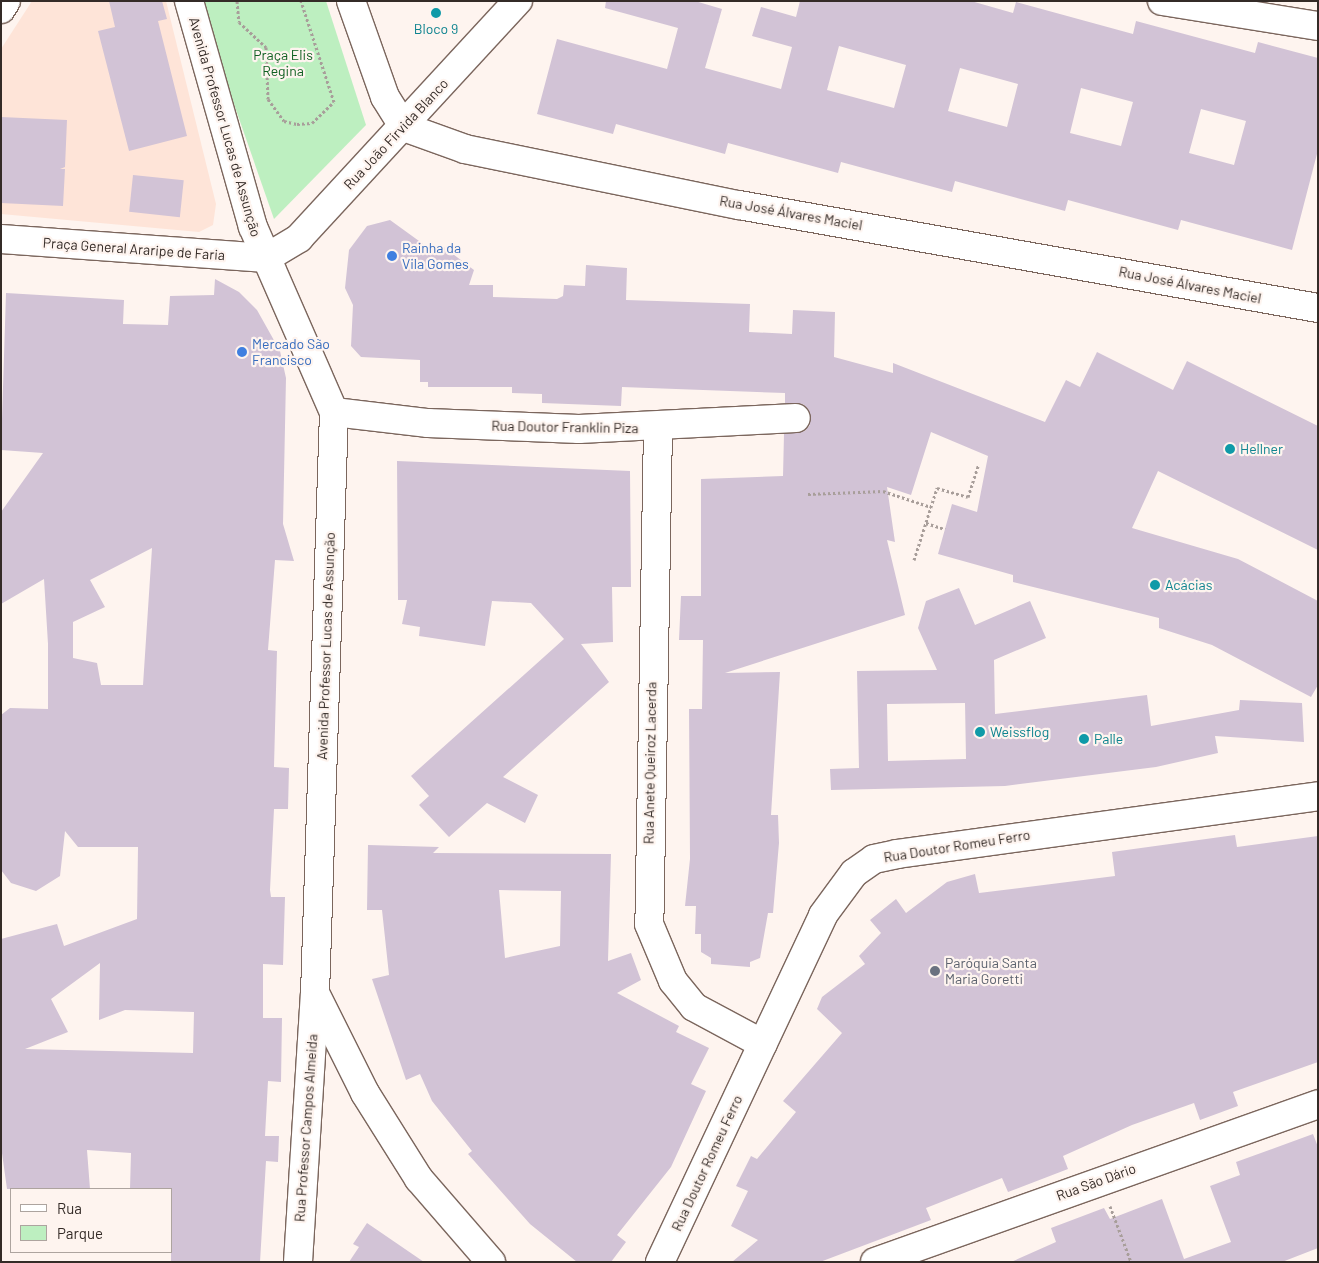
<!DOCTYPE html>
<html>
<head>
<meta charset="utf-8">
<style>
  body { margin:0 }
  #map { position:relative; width:1319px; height:1263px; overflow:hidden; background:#fef4ef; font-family:Barlow,sans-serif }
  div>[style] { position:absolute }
  .built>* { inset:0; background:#fee4d8 }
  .green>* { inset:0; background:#bdefc0 }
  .building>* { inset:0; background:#d2c3d6; transform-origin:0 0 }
  .path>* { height:3px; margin-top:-1.5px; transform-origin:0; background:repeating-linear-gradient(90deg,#a89e9a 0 2.5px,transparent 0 5px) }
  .roads { filter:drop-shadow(1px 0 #7b665d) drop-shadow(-1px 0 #7b665d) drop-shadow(0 1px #7b665d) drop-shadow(0 -1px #7b665d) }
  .minor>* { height:28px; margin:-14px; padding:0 14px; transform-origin:14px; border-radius:14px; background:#fff }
  .dots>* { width:14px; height:14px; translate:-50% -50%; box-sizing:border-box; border:2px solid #fef4ef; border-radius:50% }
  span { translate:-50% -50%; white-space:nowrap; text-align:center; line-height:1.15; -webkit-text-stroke:4.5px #fef4ef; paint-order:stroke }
  .culture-label { font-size:14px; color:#0d838f }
  .left { translate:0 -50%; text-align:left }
  .park-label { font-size:14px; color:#0e5f20 }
  .street-label { font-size:14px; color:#342b27 }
  .shop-label { font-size:14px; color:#366cbe }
  .worship-label { font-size:14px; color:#5b616d }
  .frame { position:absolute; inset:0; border:2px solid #342b27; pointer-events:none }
  .legend { position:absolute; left:10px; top:1188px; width:162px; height:65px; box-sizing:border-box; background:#fef4ef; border:1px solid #ada49f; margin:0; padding:6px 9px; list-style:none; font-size:15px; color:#342b27 }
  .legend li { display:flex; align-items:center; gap:10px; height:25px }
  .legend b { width:25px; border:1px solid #ada49f }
</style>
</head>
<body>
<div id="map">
  <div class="built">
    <i style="clip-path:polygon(32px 1px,166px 1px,216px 204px,213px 225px,199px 232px,1px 214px,1px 49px)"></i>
  </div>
  <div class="green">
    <i style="clip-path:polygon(198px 1px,326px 1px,366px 125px,274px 219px)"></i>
  </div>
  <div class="building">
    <i style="clip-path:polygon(109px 1px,162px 1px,167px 19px,158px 21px,187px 136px,129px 151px,98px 31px,115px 27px)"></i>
    <i style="clip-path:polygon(evenodd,606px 1px,695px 1px,722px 9px,705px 68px,781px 89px,792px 47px,752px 36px,761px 7px,796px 17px,800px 1px,971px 1px,1013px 13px,1016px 2px,1133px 34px,1136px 21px,1255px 53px,1258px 42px,1318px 58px,1318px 150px,1292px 250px,1181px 220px,1178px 230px,1068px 200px,1065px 211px,955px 181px,952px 192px,841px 162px,838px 173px,728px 143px,725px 154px,616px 124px,613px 134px,537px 114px,557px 39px,667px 69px,678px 28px,605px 8px,606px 1px,839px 46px,906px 65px,894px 108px,827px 90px,839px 46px,606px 1px,960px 68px,1018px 84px,1007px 127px,948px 111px,960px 68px,606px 1px,1081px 88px,1133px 102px,1121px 146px,1070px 133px,1081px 88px,606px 1px,1201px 109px,1246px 121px,1234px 165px,1189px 153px,1201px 109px)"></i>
    <i style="clip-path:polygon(1px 117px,67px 120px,65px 167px,60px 169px,65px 169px,63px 206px,1px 203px)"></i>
    <i style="left:133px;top:175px;width:51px;height:37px;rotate:6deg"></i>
    <i style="clip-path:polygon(390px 220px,437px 254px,441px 245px,474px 270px,469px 285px,493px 285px,493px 297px,557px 299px,563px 296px,564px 285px,585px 286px,586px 265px,627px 268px,626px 300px,750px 304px,749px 332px,792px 334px,793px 310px,835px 312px,834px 357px,893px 373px,893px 363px,1045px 422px,1066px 380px,1080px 387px,1097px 352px,1173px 390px,1187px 361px,1318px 426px,1318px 550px,1158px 471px,1132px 528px,1238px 559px,1318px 601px,1318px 685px,1311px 697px,1212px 645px,1159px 628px,1159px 618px,1013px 582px,1013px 575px,938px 554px,952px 504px,977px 512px,988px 456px,931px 432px,911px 495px,887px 487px,895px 542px,887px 540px,905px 615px,725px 673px,780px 672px,771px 815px,778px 815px,779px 843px,773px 913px,768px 913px,760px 958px,750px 962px,750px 967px,711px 964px,711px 958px,701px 952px,701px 934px,695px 934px,696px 906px,685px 906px,690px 859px,689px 709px,702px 709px,703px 640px,679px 640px,681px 596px,701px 596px,701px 479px,783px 476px,784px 434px,805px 431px,810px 425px,809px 410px,803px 404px,785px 403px,785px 393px,622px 387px,621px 406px,542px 403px,542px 394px,512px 393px,512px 387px,428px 387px,428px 382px,420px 382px,420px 360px,361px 357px,351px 346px,353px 305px,345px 288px,349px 250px,367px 226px)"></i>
    <i style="clip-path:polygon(evenodd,215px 279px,239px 292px,257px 310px,280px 351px,286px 378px,283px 524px,294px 561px,275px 560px,268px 650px,277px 651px,274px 767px,289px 768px,288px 809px,274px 809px,270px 890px,271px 897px,285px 897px,283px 965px,263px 964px,263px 1018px,282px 1018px,281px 1082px,268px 1081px,265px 1136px,279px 1136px,278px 1162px,266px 1161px,260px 1262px,171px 1262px,171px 1189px,130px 1189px,131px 1153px,87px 1150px,90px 1189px,7px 1189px,1px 1146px,1px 939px,57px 924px,64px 946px,137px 919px,138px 847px,78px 847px,65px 831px,60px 876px,36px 891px,11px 883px,1px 870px,1px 715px,10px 708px,48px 709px,48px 644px,44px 579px,1px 604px,1px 512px,43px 453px,1px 450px,6px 293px,124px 300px,123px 324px,168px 325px,170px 296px,214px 295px,215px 279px,152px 548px,143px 685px,101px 685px,97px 663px,73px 658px,73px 622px,105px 607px,90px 580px,152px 548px,215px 279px,100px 963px,99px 1020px,125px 1010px,194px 1012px,193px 1053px,25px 1049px,68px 1032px,51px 999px,100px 963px)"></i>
    <i style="clip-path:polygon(397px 461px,630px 471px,631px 587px,612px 587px,613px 642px,581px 644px,609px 682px,503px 777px,538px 795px,525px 823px,487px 803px,449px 837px,419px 805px,429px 796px,411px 776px,564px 639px,531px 603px,492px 601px,485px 646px,419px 636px,420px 627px,402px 624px,407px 600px,398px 600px)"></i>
    <i style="clip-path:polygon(evenodd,959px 588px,975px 625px,1030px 601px,1046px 638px,994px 660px,995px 714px,1147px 695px,1151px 726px,1239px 710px,1240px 700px,1302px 703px,1304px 742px,1215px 736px,1218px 753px,1156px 767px,1005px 786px,831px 790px,830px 769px,859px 768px,857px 671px,937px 670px,918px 628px,926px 601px,959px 588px,965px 703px,966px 759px,888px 761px,887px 704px,965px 703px)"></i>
    <i style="clip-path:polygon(1235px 835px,1237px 847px,1318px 836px,1318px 1062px,1233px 1092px,1238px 1106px,1200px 1120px,1194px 1103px,1132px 1125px,1063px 1156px,1068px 1169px,1008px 1192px,1002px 1178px,926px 1208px,931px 1220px,820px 1262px,732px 1262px,758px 1240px,731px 1226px,748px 1191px,736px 1186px,751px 1156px,757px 1159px,796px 1112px,783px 1101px,842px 1033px,817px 1009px,822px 997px,865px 964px,859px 956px,881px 933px,870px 920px,896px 899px,906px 913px,947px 882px,975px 874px,979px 893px,1115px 876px,1112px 852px)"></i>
    <i style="clip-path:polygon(evenodd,368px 845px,439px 847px,433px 853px,611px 854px,608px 961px,631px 953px,641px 980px,617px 993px,679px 1026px,676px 1032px,709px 1048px,691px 1084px,706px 1091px,671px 1167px,617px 1235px,626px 1242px,611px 1262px,577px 1262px,530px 1224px,468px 1154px,472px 1151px,432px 1101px,420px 1074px,406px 1080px,372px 979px,389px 975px,382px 910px,367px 910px,368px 845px,499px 890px,561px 891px,560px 946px,505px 958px,499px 890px)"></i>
    <i style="clip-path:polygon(1313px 1134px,1318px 1147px,1318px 1248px,1282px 1262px,1011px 1262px,1056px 1242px,1051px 1228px,1104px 1208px,1110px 1219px,1162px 1199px,1184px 1259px,1231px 1242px,1210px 1186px,1240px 1175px,1236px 1162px)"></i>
    <i style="clip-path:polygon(367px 1223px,424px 1262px,349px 1262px,359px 1247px,353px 1244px)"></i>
  </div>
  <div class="path">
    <i style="left:237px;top:1px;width:21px;rotate:85deg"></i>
    <i style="left:239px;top:22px;width:37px;rotate:43deg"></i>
    <i style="left:266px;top:47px;width:52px;rotate:87.8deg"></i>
    <i style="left:268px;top:99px;width:27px;rotate:54deg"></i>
    <i style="left:284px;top:121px;width:13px;rotate:13deg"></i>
    <i style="left:297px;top:124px;width:15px;rotate:-4deg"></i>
    <i style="left:312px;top:123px;width:30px;rotate:-44deg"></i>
    <i style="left:334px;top:102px;width:106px;rotate:-108.1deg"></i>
    <i style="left:808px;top:494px;width:75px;rotate:-2.3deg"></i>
    <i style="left:883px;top:491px;width:51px;rotate:18.4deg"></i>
    <i style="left:926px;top:523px;width:20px;rotate:18deg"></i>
    <i style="left:914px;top:560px;width:76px;rotate:-72.3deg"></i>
    <i style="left:937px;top:488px;width:32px;rotate:16deg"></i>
    <i style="left:968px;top:497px;width:33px;rotate:-72deg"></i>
    <i style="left:1110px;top:1206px;width:60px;rotate:69.4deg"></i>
  </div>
  <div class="roads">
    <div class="minor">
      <i style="left:189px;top:1px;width:235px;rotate:74.2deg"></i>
      <i style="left:253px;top:227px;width:202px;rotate:66.4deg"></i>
      <i style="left:334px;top:412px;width:581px;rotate:91.87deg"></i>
      <i style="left:315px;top:993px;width:112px;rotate:63.4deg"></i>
      <i style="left:365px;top:1093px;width:102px;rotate:57.9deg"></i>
      <i style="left:419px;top:1179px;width:110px;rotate:49.1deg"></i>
      <i style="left:351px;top:1px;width:102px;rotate:70.5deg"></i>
      <i style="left:385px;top:97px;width:36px;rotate:58deg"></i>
      <i style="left:404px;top:127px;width:65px;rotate:19.8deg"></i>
      <i style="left:465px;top:149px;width:280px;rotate:11.6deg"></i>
      <i style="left:739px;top:205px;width:588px;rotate:10.09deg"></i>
      <i style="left:1162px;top:1px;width:158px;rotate:9.1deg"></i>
      <i style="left:1px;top:9px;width:9px;rotate:-58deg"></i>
      <i style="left:1px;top:239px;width:266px;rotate:4.1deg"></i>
      <i style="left:266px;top:258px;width:39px;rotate:-31deg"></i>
      <i style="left:299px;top:238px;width:323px;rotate:-47.3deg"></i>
      <i style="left:334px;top:412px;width:95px;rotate:6.7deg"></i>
      <i style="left:428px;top:423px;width:151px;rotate:2.3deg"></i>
      <i style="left:579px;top:429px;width:217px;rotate:-2.9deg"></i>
      <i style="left:658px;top:427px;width:497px;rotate:91deg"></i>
      <i style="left:649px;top:924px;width:62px;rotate:67.2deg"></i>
      <i style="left:673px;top:981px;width:33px;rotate:51deg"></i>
      <i style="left:694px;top:1007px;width:78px;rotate:28.2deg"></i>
      <i style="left:298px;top:1262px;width:268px;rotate:-86.4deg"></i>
      <i style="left:660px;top:1262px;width:383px;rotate:-64.8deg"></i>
      <i style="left:823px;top:915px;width:52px;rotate:-53.6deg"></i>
      <i style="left:854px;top:873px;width:24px;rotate:-35deg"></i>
      <i style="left:874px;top:859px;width:24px;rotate:-12deg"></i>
      <i style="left:897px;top:854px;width:425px;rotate:-7.8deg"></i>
      <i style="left:875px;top:1262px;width:470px;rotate:-19.6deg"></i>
    </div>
  </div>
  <div class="dots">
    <i style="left:436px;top:13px;background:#0f9aa8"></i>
    <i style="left:392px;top:256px;background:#3f7fe0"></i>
    <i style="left:242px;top:352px;background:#3f7fe0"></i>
    <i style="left:1230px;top:449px;background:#0f9aa8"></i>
    <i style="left:1155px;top:585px;background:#0f9aa8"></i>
    <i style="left:980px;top:732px;background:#0f9aa8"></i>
    <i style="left:1084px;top:739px;background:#0f9aa8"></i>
    <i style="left:935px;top:971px;background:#6b7280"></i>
  </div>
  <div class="culture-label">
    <span style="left:436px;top:29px">Bloco 9</span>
    <span class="left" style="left:1240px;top:449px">Hellner</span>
    <span class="left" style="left:1165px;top:585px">Acácias</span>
    <span class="left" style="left:990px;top:732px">Weissflog</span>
    <span class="left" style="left:1094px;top:739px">Palle</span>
  </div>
  <div class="park-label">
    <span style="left:283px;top:63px">Praça Elis<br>Regina</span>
  </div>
  <div class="street-label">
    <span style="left:225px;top:127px;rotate:74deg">Avenida Professor Lucas de Assunção</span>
    <span style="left:396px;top:134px;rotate:-47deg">Rua João Firvida Blanco</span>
    <span style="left:791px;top:213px;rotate:10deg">Rua José Álvares Maciel</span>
    <span style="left:134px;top:249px;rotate:4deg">Praça General Araripe de Faria</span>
    <span style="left:1190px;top:285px;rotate:11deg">Rua José Álvares Maciel</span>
    <span style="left:565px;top:427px;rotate:1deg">Rua Doutor Franklin Piza</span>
    <span style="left:326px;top:646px;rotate:-88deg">Avenida Professor Lucas de Assunção</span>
    <span style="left:650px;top:763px;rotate:-89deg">Rua Anete Queiroz Lacerda</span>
    <span style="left:957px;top:846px;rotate:-9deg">Rua Doutor Romeu Ferro</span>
    <span style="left:306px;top:1128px;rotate:-86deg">Rua Professor Campos Almeida</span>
    <span style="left:707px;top:1163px;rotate:-65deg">Rua Doutor Romeu Ferro</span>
    <span style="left:1096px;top:1182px;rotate:-20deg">Rua São Dário</span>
  </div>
  <div class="shop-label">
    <span class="left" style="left:402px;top:256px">Rainha da<br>Vila Gomes</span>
    <span class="left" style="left:252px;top:352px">Mercado São<br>Francisco</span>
  </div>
  <div class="worship-label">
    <span class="left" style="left:945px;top:971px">Paróquia Santa<br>Maria Goretti</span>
  </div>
  <div class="frame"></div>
  <ul class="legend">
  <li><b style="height:6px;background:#fff"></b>Rua</li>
  <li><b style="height:14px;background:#bdefc0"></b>Parque</li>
  </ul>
</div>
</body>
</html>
